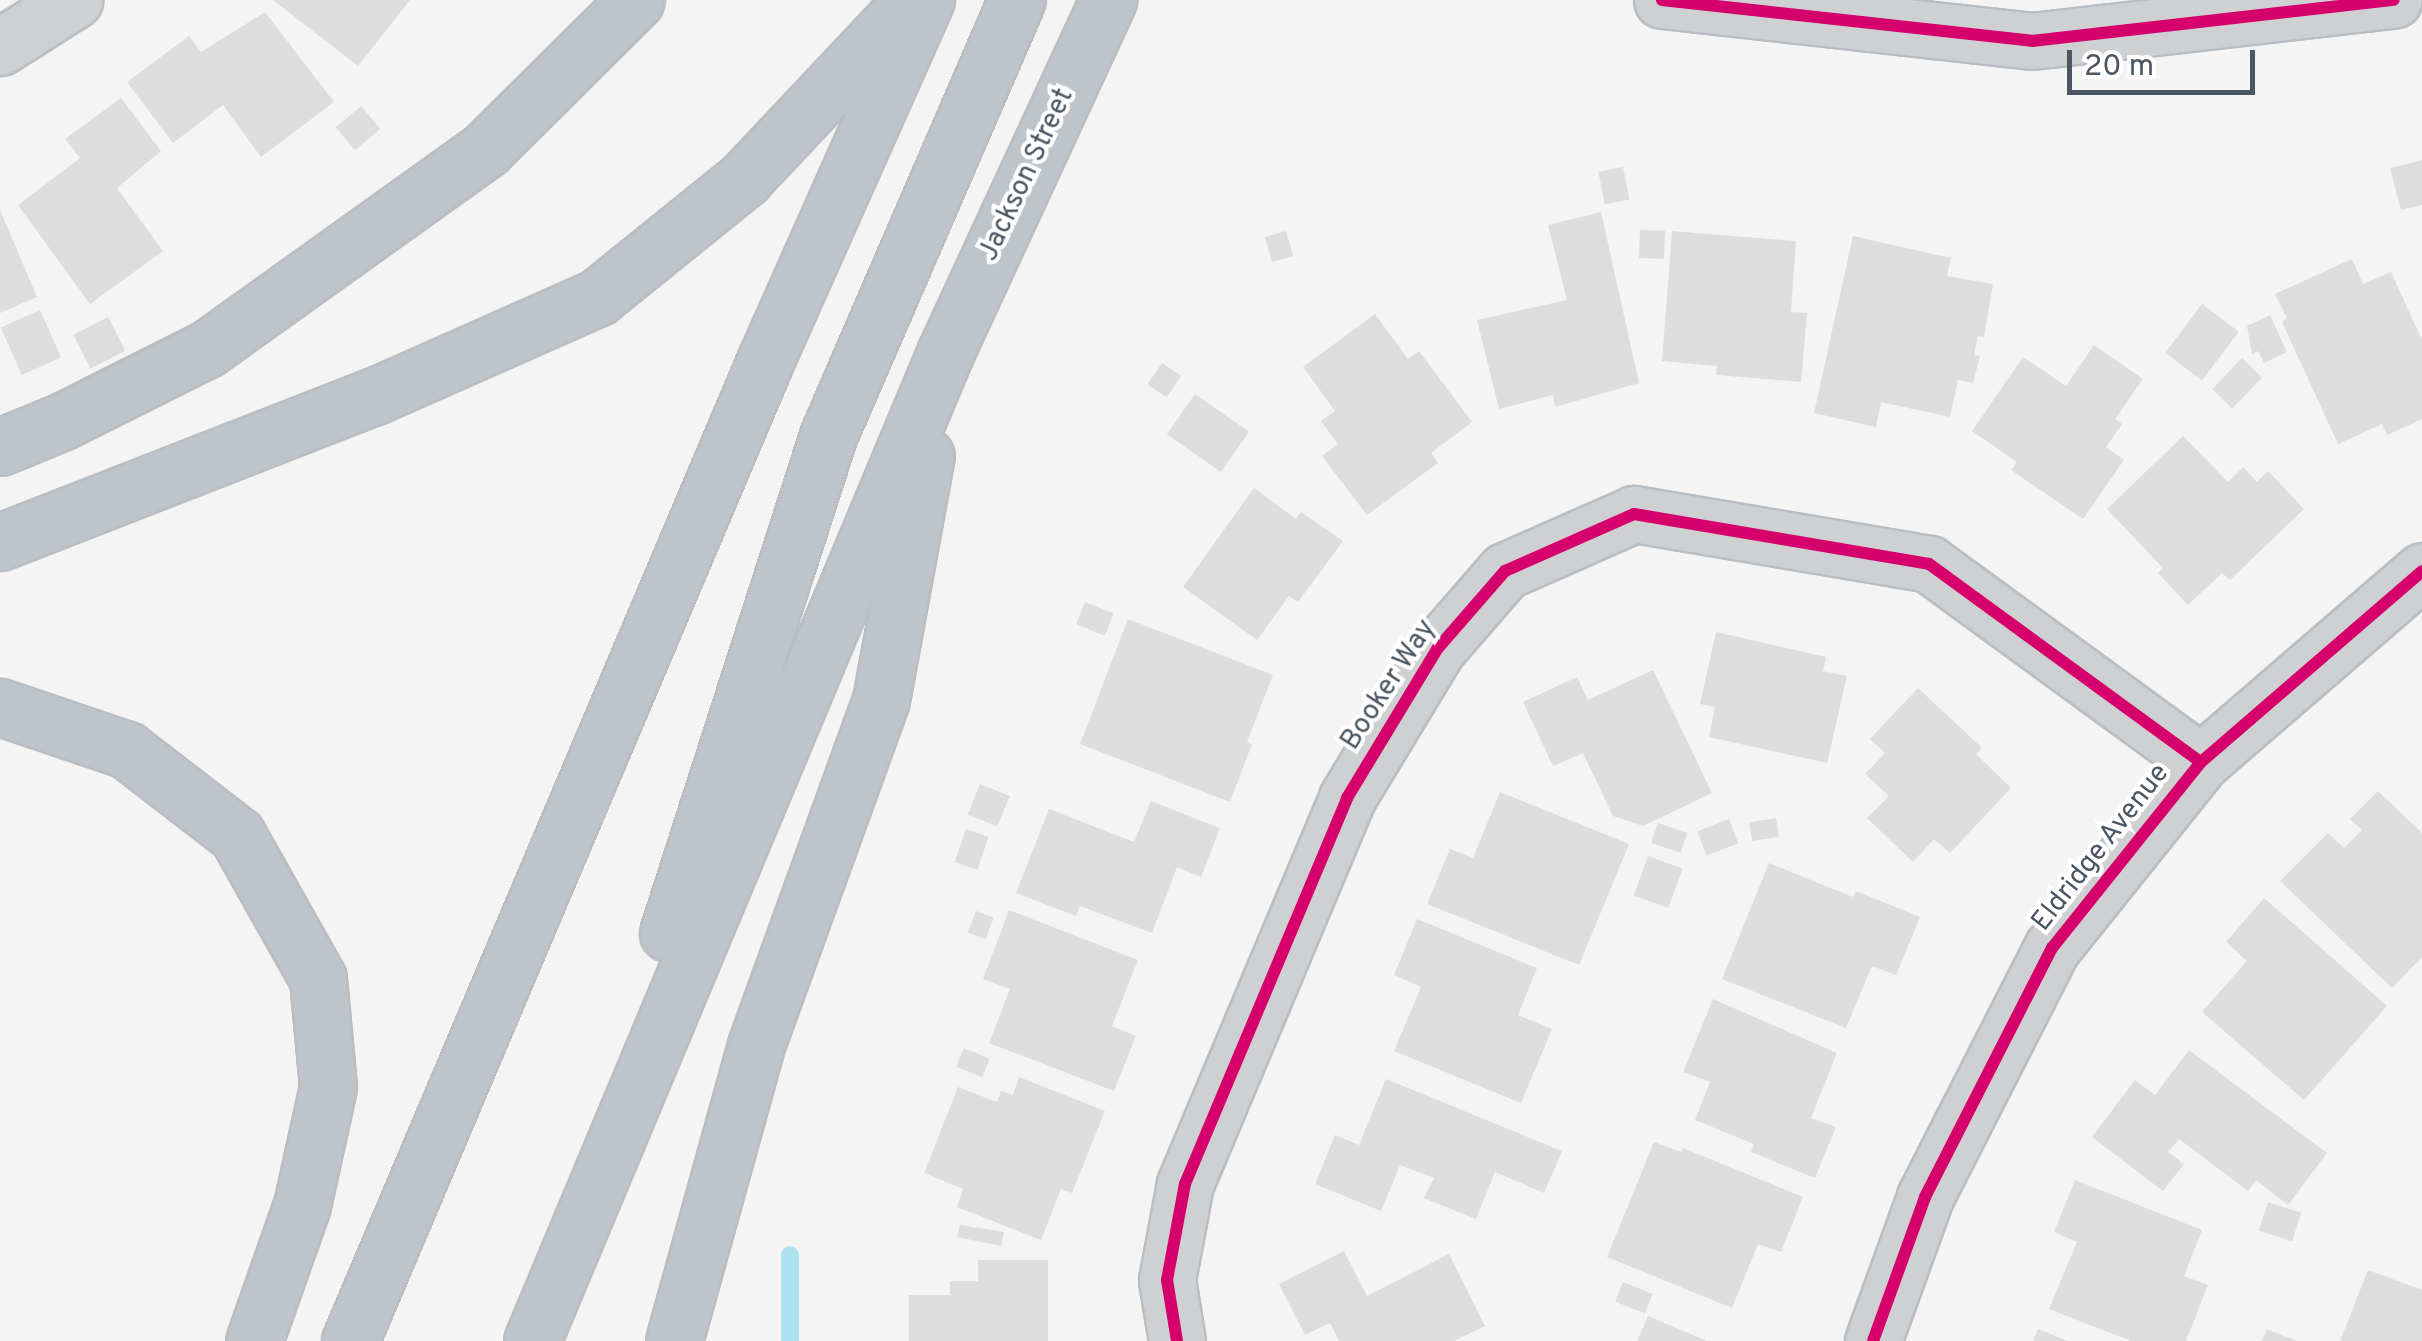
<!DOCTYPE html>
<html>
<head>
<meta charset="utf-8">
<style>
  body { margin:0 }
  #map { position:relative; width:2422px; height:1341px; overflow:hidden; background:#f4f4f4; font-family:Overpass,sans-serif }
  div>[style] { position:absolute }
  .stream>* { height:18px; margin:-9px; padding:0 9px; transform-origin:9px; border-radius:9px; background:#aee2f0 }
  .building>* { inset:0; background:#ddddde; transform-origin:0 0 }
  .roads { filter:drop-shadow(2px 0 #b9bec3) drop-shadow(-2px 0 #b9bec3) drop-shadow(0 2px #b9bec3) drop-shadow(0 -2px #b9bec3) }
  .minor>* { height:55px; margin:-27.5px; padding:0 27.5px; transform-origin:27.5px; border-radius:27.5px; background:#ced0d2 }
  .highway>* { height:55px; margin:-27.5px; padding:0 27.5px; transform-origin:27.5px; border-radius:27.5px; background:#bec4c9 }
  .cycleway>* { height:12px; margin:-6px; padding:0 6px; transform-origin:6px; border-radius:6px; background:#d6006c }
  span { translate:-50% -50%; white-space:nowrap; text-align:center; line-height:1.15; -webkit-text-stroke:8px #fff; paint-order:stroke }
  .street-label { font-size:28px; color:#4a5661 }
  .scale { position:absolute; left:2067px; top:50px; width:188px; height:45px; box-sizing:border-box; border:5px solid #4a5661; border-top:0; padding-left:12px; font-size:30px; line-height:35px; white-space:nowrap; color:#4a5661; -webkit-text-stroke:8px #fff; paint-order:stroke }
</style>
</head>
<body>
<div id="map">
  <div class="stream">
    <i style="left:790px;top:1255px;width:86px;rotate:90deg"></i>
  </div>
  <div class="building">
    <i style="clip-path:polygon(273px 0,410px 0,358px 66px)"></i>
    <i style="clip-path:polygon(265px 12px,334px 102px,261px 157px,223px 105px,173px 143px,127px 82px,189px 36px,201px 52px)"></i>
    <i style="clip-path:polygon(121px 98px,161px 151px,117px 188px,163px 251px,90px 304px,18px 205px,80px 158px,65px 139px)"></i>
    <i style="left:361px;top:106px;width:30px;height:33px;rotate:50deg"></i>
    <i style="clip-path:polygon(2422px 160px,2422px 205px,2401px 210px,2390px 168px)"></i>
    <i style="left:1623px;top:167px;width:33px;height:25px;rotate:79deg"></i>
    <i style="clip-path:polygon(0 210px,37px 297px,0 313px)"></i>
    <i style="clip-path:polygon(1601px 212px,1639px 383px,1555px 407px,1553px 395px,1499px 409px,1477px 320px,1567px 300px,1548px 225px)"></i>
    <i style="left:1640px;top:230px;width:25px;height:28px;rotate:2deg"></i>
    <i style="left:1286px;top:231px;width:26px;height:22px;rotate:74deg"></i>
    <i style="clip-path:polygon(1672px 231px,1796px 241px,1791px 312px,1807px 313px,1801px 382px,1716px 375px,1717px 366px,1662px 361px)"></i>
    <i style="clip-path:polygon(1853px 236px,1951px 258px,1947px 276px,1993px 284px,1984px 337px,1978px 336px,1974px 355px,1980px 356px,1973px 383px,1958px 380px,1950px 417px,1881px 402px,1876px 427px,1814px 413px)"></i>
    <i style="clip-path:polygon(2352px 259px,2363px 284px,2391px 272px,2422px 340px,2422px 419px,2387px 435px,2382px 424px,2338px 444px,2282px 322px,2287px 318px,2275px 294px)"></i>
    <i style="left:2202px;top:304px;width:46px;height:61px;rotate:37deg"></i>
    <i style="left:40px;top:310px;width:52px;height:43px;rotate:66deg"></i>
    <i style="clip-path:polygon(1375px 314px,1408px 359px,1419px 351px,1472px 422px,1431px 453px,1438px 463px,1367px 515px,1322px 456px,1338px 444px,1321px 421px,1335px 411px,1303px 367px)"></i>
    <i style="clip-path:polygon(2270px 315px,2287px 352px,2264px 363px,2258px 351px,2252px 354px,2247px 326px)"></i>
    <i style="left:108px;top:317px;width:38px;height:39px;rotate:63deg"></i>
    <i style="clip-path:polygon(2094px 345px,2143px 379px,2115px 419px,2122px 424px,2106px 447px,2124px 460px,2083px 519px,2011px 470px,2017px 462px,1972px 431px,2023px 357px,2066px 386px)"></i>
    <i style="left:2242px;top:358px;width:28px;height:43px;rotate:44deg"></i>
    <i style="left:1162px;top:363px;width:23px;height:26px;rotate:34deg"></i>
    <i style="left:1195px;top:394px;width:66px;height:49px;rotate:35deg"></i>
    <i style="clip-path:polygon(2183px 436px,2228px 482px,2243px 467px,2257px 482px,2268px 471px,2304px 509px,2230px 580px,2222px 573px,2188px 605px,2158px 573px,2163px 568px,2107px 509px)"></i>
    <i style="clip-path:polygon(1254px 488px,1296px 519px,1301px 512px,1343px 541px,1298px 602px,1289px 596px,1257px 640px,1183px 587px)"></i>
    <i style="left:1085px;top:602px;width:31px;height:24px;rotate:22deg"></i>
    <i style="clip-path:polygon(1128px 619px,1273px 675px,1247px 742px,1252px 744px,1230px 802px,1080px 744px)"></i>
    <i style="clip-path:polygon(1716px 632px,1826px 657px,1823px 671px,1847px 676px,1827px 763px,1709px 737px,1715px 707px,1700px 704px)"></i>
    <i style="clip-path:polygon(1653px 670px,1712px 793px,1643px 826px,1613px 816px,1583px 753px,1553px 766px,1523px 702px,1577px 677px,1588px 700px)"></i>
    <i style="clip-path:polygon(1918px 688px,1982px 748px,1976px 754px,2011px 788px,1950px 853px,1934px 839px,1913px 862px,1867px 818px,1889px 796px,1865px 774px,1885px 753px,1870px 739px)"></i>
    <i style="left:980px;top:784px;width:32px;height:33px;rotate:22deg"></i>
    <i style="clip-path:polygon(2378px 791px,2422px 833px,2422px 957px,2392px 988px,2280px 881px,2328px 833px,2344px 848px,2362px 830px,2350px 819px)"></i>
    <i style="clip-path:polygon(1500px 792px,1629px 844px,1579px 965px,1427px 904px,1450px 849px,1473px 858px)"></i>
    <i style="clip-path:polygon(1151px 801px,1220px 828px,1201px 877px,1177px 867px,1152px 933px,1080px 906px,1076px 916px,1016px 893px,1049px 809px,1134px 842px)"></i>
    <i style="left:1776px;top:818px;width:19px;height:27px;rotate:81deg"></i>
    <i style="left:1729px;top:819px;width:26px;height:34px;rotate:69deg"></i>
    <i style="left:1658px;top:823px;width:31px;height:21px;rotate:19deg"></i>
    <i style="left:966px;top:829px;width:24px;height:35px;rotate:19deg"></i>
    <i style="left:1648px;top:856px;width:37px;height:42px;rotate:20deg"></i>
    <i style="clip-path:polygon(1769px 863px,1853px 897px,1856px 891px,1920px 917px,1896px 975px,1872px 966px,1846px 1028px,1722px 979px)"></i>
    <i style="clip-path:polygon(2264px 898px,2387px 1006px,2304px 1100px,2202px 1012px,2247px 961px,2226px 942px)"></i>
    <i style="clip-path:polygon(1009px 910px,1138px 960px,1112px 1026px,1136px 1036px,1114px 1091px,989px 1043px,1010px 989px,983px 979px)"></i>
    <i style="left:976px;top:911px;width:19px;height:23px;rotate:21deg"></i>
    <i style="clip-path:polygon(1417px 919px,1537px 968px,1518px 1015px,1552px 1029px,1521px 1103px,1394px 1051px,1421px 987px,1394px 975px)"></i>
    <i style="clip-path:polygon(1713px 999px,1837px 1053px,1811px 1118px,1836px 1127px,1815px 1178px,1751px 1152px,1754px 1144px,1695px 1120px,1710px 1082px,1683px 1072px)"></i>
    <i style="left:964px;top:1048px;width:28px;height:20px;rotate:23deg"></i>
    <i style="clip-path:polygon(2189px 1050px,2327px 1153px,2288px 1205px,2256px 1180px,2248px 1191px,2179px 1139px,2168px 1152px,2184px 1164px,2163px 1191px,2092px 1137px,2135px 1080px,2155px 1095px)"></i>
    <i style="clip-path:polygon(1019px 1077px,1105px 1111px,1072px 1193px,1061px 1189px,1041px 1240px,957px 1207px,963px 1189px,924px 1173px,958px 1087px,997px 1102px,1001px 1091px,1013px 1095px)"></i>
    <i style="clip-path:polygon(1386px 1079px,1562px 1151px,1544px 1193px,1495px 1172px,1476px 1219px,1424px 1198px,1434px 1178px,1400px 1165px,1381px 1211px,1315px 1184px,1335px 1135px,1359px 1145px)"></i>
    <i style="clip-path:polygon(1654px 1142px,1681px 1152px,1683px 1148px,1803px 1197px,1781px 1252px,1758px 1244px,1732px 1308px,1607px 1257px)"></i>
    <i style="clip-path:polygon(2075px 1180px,2202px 1230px,2184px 1276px,2208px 1285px,2186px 1341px,2131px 1341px,2049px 1309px,2077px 1242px,2054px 1232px)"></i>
    <i style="left:2268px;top:1202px;width:35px;height:30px;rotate:18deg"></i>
    <i style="clip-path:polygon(960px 1225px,1004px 1232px,1001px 1246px,957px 1237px)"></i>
    <i style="clip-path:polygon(1344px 1251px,1367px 1296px,1449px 1254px,1485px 1326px,1454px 1341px,1339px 1341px,1330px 1323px,1305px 1335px,1279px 1284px)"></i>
    <i style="clip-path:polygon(978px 1260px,1048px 1260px,1048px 1341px,909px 1341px,909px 1295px,950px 1295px,950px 1281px,978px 1281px)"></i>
    <i style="clip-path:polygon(2368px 1270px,2422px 1290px,2422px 1341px,2340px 1341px)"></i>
    <i style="left:1623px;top:1282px;width:32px;height:21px;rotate:22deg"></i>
    <i style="clip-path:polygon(1648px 1316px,1707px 1341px,1637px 1341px)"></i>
    <i style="clip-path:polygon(2038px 1329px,2068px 1341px,2033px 1341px)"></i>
    <i style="clip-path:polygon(2267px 1329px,2297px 1341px,2262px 1341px)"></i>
  </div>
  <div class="roads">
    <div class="minor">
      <i style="left:1662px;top:0;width:372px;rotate:6.3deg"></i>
      <i style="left:2032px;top:41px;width:364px;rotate:-6.5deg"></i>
      <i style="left:0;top:47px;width:88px;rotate:-32.4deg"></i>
      <i style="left:1177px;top:1341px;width:62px;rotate:-99.3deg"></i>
      <i style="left:1167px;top:1280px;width:98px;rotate:-79.4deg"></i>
      <i style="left:1185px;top:1184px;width:419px;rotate:-67.2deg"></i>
      <i style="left:1347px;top:798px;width:175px;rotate:-58.8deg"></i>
      <i style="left:1438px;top:648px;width:102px;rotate:-49deg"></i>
      <i style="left:1505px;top:571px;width:141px;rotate:-23.8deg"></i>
      <i style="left:1634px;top:514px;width:299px;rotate:9.6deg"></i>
      <i style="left:1929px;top:564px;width:336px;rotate:36.1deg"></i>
      <i style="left:1873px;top:1341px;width:153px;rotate:-70.1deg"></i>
      <i style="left:1925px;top:1197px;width:280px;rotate:-63deg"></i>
      <i style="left:2052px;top:948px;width:238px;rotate:-51.3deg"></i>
      <i style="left:2201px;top:762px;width:292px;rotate:-40.8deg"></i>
    </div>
    <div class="highway">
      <i style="left:0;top:447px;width:68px;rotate:-22.4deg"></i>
      <i style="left:63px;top:421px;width:161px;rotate:-26.6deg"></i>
      <i style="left:207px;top:349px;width:343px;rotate:-35.6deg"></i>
      <i style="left:486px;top:149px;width:211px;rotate:-44.8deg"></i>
      <i style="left:0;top:542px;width:402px;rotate:-21.3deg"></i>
      <i style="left:375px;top:396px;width:244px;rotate:-23.9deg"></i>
      <i style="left:598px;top:297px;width:188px;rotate:-38.9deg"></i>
      <i style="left:744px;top:179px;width:232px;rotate:-46.7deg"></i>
      <i style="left:0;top:707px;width:134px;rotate:18.7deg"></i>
      <i style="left:127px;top:750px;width:139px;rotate:37.7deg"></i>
      <i style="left:237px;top:835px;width:165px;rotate:60.6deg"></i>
      <i style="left:318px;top:979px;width:108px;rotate:84.7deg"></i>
      <i style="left:328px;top:1087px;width:121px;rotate:102.4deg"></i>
      <i style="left:302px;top:1205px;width:144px;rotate:109.4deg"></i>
      <i style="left:668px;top:933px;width:522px;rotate:-72.15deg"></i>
      <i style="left:828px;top:436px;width:475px;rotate:-66.6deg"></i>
      <i style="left:350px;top:1341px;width:1066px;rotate:-67.04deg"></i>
      <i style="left:766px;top:359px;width:393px;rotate:-66deg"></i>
      <i style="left:532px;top:1341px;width:1073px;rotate:-67.31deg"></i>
      <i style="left:946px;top:351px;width:387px;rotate:-65.2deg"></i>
      <i style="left:674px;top:1341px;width:307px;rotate:-74.5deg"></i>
      <i style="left:756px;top:1045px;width:367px;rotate:-70.1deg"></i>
      <i style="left:881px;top:700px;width:248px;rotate:-79.6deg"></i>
    </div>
  </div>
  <div class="cycleway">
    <i style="left:1662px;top:0;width:372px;rotate:6.3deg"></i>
    <i style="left:2032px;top:41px;width:364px;rotate:-6.5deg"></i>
    <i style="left:1177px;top:1341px;width:62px;rotate:-99.3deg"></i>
    <i style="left:1167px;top:1280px;width:98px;rotate:-79.4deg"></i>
    <i style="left:1185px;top:1184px;width:419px;rotate:-67.2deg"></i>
    <i style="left:1347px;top:798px;width:175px;rotate:-58.8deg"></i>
    <i style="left:1438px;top:648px;width:102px;rotate:-49deg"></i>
    <i style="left:1505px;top:571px;width:141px;rotate:-23.8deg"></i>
    <i style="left:1634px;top:514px;width:299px;rotate:9.6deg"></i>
    <i style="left:1929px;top:564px;width:336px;rotate:36.1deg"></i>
    <i style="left:1873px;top:1341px;width:153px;rotate:-70.1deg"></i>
    <i style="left:1925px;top:1197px;width:280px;rotate:-63deg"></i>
    <i style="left:2052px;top:948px;width:238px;rotate:-51.3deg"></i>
    <i style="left:2201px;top:762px;width:292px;rotate:-40.8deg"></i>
  </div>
  <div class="street-label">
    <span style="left:1027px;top:175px;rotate:-65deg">Jackson Street</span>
    <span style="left:1389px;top:685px;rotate:-57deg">Booker Way</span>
    <span style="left:2101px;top:848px;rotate:-52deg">Eldridge Avenue</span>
  </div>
  <div class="scale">20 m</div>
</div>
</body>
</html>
